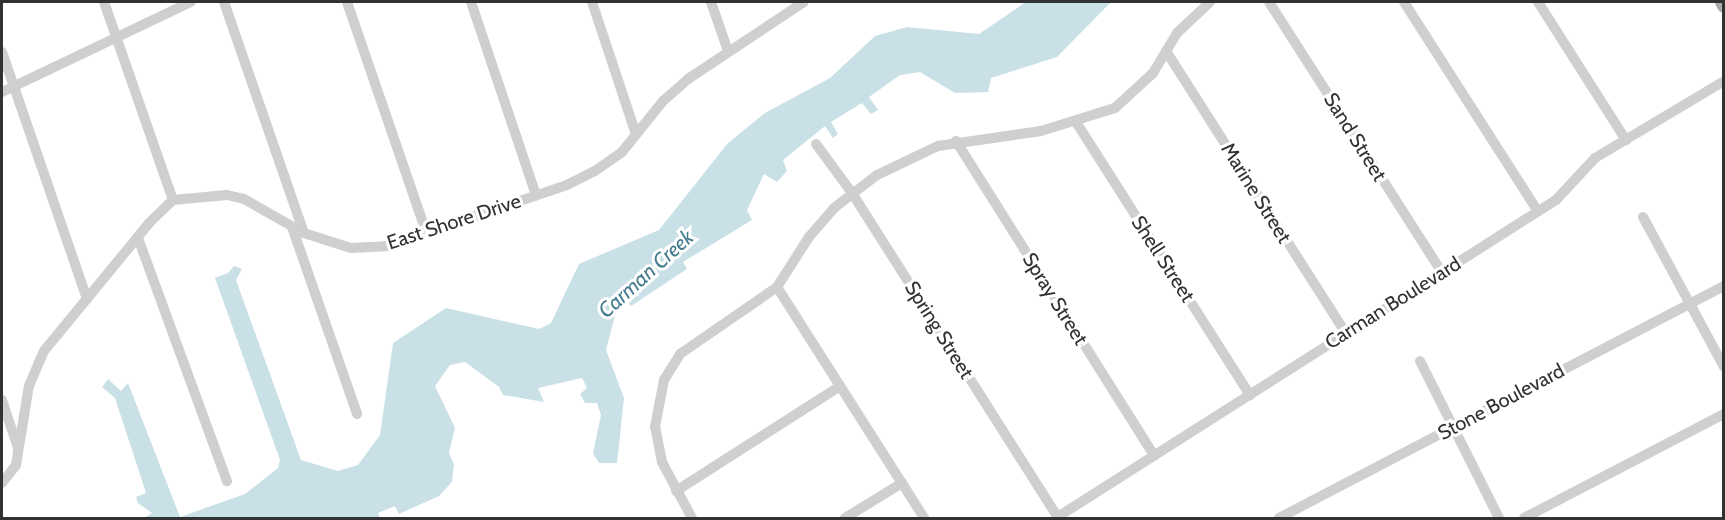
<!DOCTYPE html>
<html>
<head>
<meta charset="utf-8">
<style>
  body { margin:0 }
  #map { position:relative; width:1725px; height:520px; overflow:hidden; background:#fff; font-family:Cabin,sans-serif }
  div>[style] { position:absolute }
  .water>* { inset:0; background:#cae0e7 }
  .minor>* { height:10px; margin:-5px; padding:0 5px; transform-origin:5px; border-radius:5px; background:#cfcfcf }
  .major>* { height:14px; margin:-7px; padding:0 7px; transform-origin:7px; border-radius:7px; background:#aaa }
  span { translate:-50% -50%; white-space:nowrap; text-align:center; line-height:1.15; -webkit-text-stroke:6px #fff; paint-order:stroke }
  .street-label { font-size:20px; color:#323232 }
  .water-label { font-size:21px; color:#457c8f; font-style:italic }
  .frame { position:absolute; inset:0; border:3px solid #323232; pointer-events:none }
</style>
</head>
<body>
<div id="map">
  <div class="water">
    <i style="clip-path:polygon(1026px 2px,1111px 2px,1057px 57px,991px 78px,988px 92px,955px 93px,920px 72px,900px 75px,869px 97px,878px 110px,871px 114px,862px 103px,831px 122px,838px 134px,833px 138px,825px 126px,783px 160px,787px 171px,777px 182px,764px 174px,747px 210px,752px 220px,683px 262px,687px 269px,631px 306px,624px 297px,618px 304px,606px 350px,624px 398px,617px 463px,599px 463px,593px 453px,601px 415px,597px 403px,585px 403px,580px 394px,587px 388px,582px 378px,538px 388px,544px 402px,503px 395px,499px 387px,465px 362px,450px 365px,435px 386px,455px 428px,449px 453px,454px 465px,452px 482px,439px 496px,399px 514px,395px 506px,378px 513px,380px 518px,144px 518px,152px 513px,138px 503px,136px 497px,146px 493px,115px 398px,102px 387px,108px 379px,121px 391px,128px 383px,180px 517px,245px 494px,278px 468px,280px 460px,215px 278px,228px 273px,234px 266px,242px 269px,236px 280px,301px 460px,338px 471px,358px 465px,380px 435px,393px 343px,446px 308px,539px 329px,551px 323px,579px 264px,659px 230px,727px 144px,765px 113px,830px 78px,875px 36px,907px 27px,979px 34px)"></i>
  </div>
  <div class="minor">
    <i style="left:104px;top:2px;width:210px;rotate:70.8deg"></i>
    <i style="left:224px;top:2px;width:244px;rotate:70.9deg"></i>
    <i style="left:347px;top:2px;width:243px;rotate:71deg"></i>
    <i style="left:471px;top:2px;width:204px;rotate:71.4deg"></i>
    <i style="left:592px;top:2px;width:139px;rotate:71.6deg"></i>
    <i style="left:711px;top:2px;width:52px;rotate:70.9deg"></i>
    <i style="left:1269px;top:2px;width:321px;rotate:57.4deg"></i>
    <i style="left:1404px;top:2px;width:247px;rotate:57.4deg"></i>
    <i style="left:1538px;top:2px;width:164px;rotate:57.5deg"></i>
    <i style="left:1166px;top:51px;width:335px;rotate:57.5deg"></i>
    <i style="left:2px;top:52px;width:261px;rotate:71deg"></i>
    <i style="left:2px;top:92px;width:209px;rotate:-25.5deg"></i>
    <i style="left:1076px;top:122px;width:324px;rotate:57.5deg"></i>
    <i style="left:956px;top:141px;width:372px;rotate:57.8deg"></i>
    <i style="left:816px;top:144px;width:61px;rotate:53.7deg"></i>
    <i style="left:852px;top:193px;width:384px;rotate:57.6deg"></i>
    <i style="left:173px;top:200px;width:54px;rotate:-5.3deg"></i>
    <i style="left:227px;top:195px;width:17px;rotate:13deg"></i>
    <i style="left:244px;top:199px;width:69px;rotate:29.5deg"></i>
    <i style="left:304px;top:233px;width:49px;rotate:17.7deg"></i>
    <i style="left:351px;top:248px;width:35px;rotate:-3deg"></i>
    <i style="left:386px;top:246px;width:191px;rotate:-18.6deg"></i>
    <i style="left:567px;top:185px;width:31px;rotate:-27deg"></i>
    <i style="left:595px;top:171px;width:33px;rotate:-35deg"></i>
    <i style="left:622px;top:152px;width:65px;rotate:-51.2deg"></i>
    <i style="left:663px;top:101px;width:33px;rotate:-41deg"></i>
    <i style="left:688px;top:79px;width:139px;rotate:-33.6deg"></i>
    <i style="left:1643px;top:217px;width:170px;rotate:61.6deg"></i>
    <i style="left:292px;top:227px;width:198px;rotate:70.8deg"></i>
    <i style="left:138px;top:238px;width:259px;rotate:69.9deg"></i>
    <i style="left:777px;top:287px;width:274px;rotate:57.5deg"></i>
    <i style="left:1420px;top:361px;width:176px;rotate:63.3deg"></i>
    <i style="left:2px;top:400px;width:51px;rotate:71.6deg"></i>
    <i style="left:2px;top:483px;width:23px;rotate:-52deg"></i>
    <i style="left:16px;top:465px;width:80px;rotate:-80.7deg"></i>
    <i style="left:29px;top:386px;width:38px;rotate:-67deg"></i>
    <i style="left:44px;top:351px;width:166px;rotate:-50.6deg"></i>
    <i style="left:149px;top:223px;width:33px;rotate:-44deg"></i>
    <i style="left:676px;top:491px;width:195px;rotate:-32.6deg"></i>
    <i style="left:692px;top:518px;width:64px;rotate:-118.2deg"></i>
    <i style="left:662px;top:462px;width:36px;rotate:-101deg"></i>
    <i style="left:655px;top:427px;width:48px;rotate:-79.2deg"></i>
    <i style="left:664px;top:380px;width:31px;rotate:-58deg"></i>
    <i style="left:680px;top:354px;width:118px;rotate:-34.6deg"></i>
    <i style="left:777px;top:287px;width:59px;rotate:-57.4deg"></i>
    <i style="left:809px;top:237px;width:38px;rotate:-49deg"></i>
    <i style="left:834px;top:208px;width:54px;rotate:-37.5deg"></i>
    <i style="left:877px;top:175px;width:68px;rotate:-25.4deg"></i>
    <i style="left:938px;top:146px;width:104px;rotate:-8.3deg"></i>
    <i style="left:1041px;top:131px;width:77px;rotate:-17.3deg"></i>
    <i style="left:1115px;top:108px;width:52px;rotate:-42.6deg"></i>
    <i style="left:1153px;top:73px;width:47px;rotate:-59deg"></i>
    <i style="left:1177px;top:33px;width:45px;rotate:-43.2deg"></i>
    <i style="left:845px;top:518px;width:67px;rotate:-31.6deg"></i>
    <i style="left:1056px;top:518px;width:593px;rotate:-32.46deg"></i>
    <i style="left:1556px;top:200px;width:57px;rotate:-47.1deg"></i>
    <i style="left:1595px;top:158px;width:150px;rotate:-30.8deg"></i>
    <i style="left:1279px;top:518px;width:502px;rotate:-27.54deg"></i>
    <i style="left:1524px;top:518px;width:225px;rotate:-27.5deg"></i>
  </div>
  <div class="major">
    <i style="left:1722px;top:2px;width:4px;rotate:63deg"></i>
  </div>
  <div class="street-label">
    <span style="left:1355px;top:137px;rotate:58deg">Sand Street</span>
    <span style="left:1256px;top:193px;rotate:58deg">Marine Street</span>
    <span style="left:454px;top:222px;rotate:-18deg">East Shore Drive</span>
    <span style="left:1163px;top:259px;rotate:57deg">Shell Street</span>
    <span style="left:1055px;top:299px;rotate:58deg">Spray Street</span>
    <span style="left:1393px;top:303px;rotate:-32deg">Carman Boulevard</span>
    <span style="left:939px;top:330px;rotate:58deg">Spring Street</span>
    <span style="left:1501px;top:402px;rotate:-28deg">Stone Boulevard</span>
  </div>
  <div class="water-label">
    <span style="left:646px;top:274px;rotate:-42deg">Carman Creek</span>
  </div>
  <div class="frame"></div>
</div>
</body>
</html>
